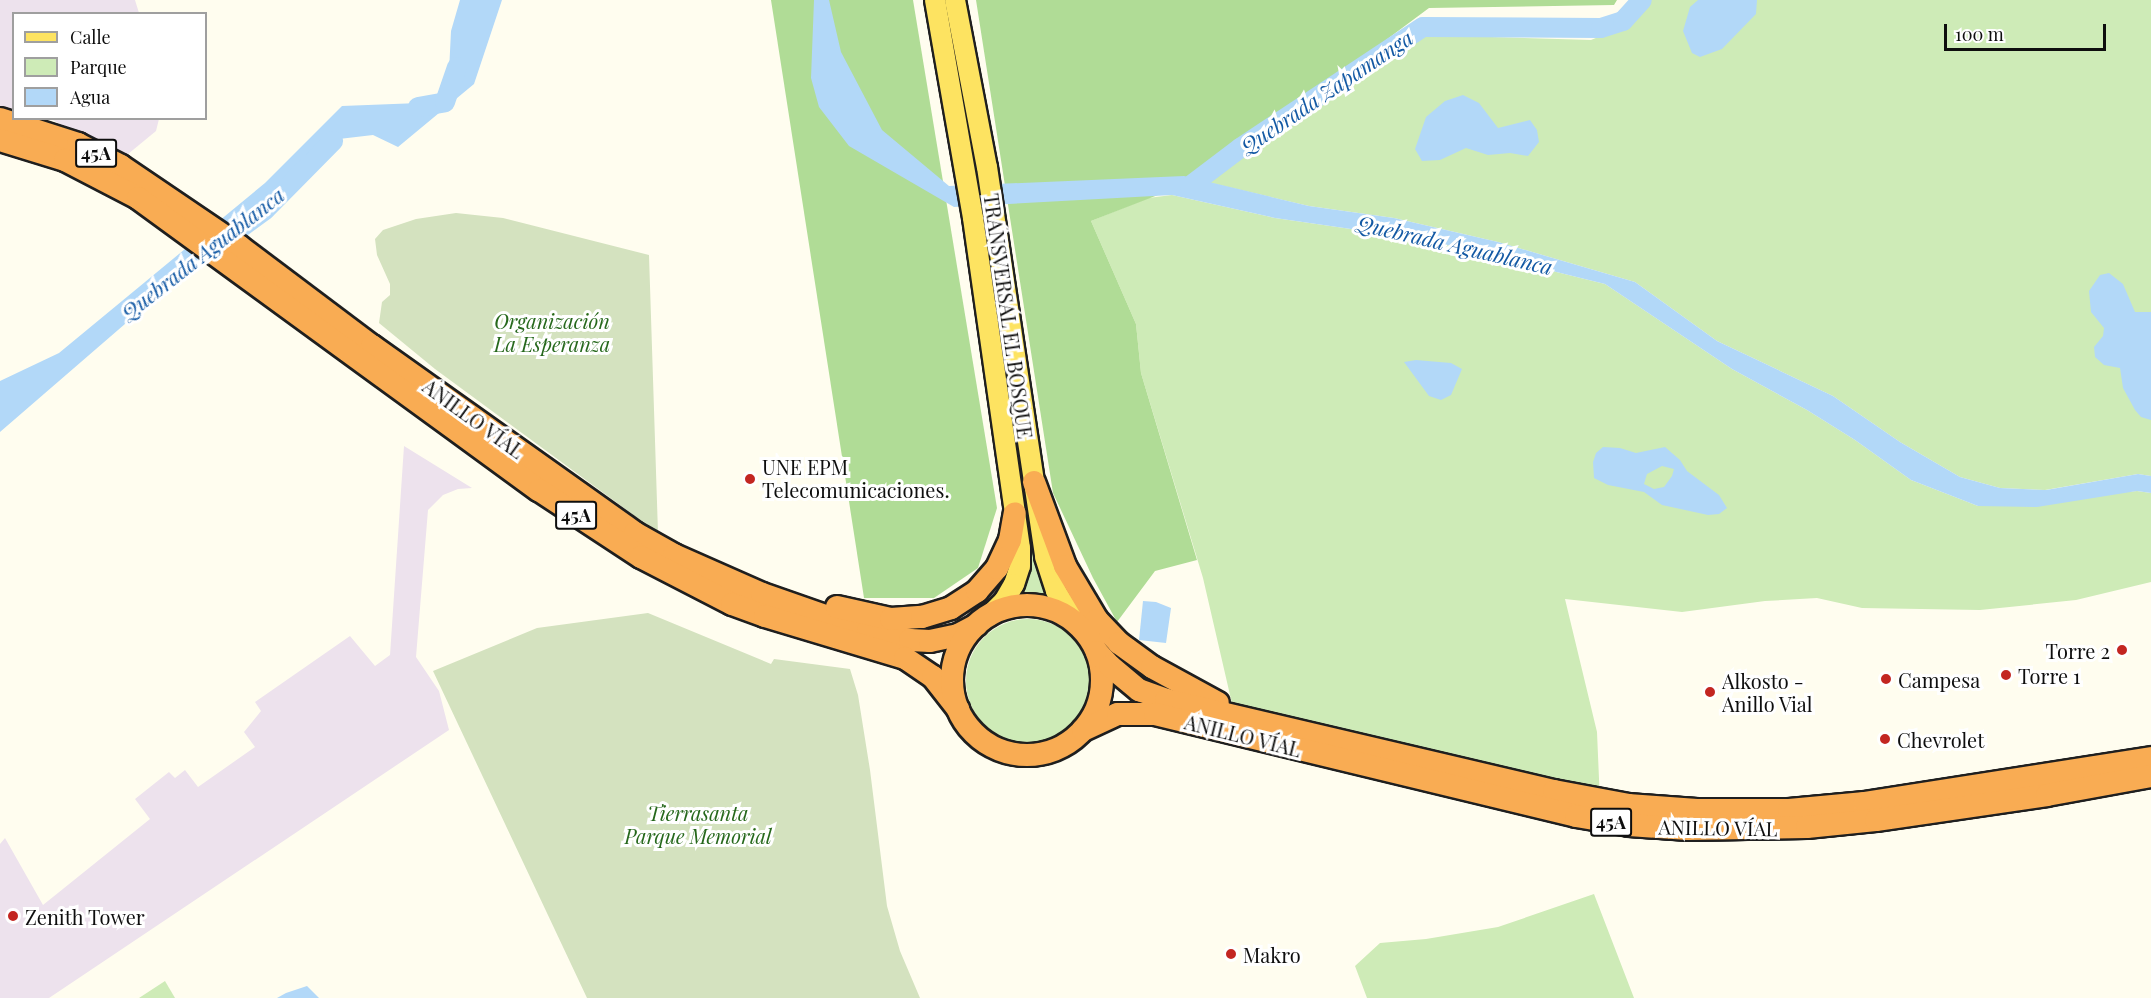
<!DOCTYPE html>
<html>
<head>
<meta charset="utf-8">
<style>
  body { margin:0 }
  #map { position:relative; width:2151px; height:998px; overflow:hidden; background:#fffdef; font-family:"Playfair Display",serif }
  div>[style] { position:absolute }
  .industrial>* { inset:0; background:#ede2ed }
  .green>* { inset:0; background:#ceebb7 }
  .round { border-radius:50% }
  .forest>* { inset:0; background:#b0dc96 }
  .cemetery>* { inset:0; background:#d4e2bf }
  .water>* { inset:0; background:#b2d8f8 }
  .river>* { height:20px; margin:-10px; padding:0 10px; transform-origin:10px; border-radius:10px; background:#b2d8f8 }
  .roads { filter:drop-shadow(2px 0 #1f1f1f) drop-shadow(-2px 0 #1f1f1f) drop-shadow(0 2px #1f1f1f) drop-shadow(0 -2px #1f1f1f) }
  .primary>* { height:20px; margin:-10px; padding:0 10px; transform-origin:10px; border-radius:10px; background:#fde361 }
  .highway>* { height:22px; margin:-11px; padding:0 11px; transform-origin:11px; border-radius:11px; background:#f9ac53 }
  .highway>.ring { margin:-11px; padding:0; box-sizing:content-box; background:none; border:22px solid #f9ac53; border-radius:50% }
  .dots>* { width:16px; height:16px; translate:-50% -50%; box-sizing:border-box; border:3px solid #fff; border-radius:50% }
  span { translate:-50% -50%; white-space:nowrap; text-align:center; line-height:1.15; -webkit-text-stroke:6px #fff; paint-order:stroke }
  .shield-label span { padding:2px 4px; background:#fff; border:2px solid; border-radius:4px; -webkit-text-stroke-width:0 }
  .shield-label { font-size:18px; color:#0e0e0e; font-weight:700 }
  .street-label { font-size:20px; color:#0e0e0e }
  .park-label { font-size:20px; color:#26681c; font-style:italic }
  .poi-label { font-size:20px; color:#0e0e0e }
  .left { translate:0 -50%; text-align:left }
  .right { translate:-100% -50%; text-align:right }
  .water-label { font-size:21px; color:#1359a4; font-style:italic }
  .legend { position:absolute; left:12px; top:12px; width:195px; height:108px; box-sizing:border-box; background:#fff; border:2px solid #9f9f9f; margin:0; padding:8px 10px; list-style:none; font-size:18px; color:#0e0e0e }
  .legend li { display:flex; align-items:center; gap:12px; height:30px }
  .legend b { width:30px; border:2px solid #9f9f9f }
  .scale { position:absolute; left:1944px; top:24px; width:162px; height:27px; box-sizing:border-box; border:3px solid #0e0e0e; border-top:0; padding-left:8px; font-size:18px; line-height:21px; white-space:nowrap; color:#0e0e0e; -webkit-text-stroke:4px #fff; paint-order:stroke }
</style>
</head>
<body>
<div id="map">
  <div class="industrial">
    <i style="clip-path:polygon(0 0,135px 0,139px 13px,14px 14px,13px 111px,0 110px)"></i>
    <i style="clip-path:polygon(51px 119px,159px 119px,156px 131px,122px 159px)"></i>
    <i style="clip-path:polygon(404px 446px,472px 488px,458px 489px,443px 495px,428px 510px,416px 657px,439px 691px,449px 730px,49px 998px,0 998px,0 844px,5px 838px,43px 905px,150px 819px,135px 799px,169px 772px,175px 778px,185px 770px,198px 787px,255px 747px,244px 732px,261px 711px,255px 702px,350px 636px,375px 666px,390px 655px)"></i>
  </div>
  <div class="green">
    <i style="clip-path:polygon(1650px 0,2151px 0,2151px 476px,2138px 474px,2045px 490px,2000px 488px,1960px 477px,1900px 442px,1833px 396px,1717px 341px,1635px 282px,1498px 242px,1394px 218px,1309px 206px,1202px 181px,1239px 150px,1423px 35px,1591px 40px,1632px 23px)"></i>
    <i style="clip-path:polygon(1172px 195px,1275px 218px,1427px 240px,1605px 284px,1732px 369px,1807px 410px,1855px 440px,1911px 480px,1978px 506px,2137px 491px,2151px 493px,2151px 582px,2076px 600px,1980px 610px,1862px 608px,1817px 598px,1765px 601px,1682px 612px,1565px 599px,1597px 732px,1600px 802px,1236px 721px,1203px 578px,1141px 373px,1136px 324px,1091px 221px,1148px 198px)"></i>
    <i style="clip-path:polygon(1027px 524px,1033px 532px,1052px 600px,1033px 592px,1012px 597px,1029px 555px)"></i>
    <i class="round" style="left:966px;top:619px;width:124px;height:124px"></i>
    <i style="clip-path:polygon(1594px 894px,1634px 998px,1367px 998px,1355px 966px,1380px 943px,1426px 939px,1498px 927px)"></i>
    <i style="clip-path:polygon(165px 981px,175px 998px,139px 998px)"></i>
  </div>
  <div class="forest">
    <i style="clip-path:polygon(771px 0,913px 0,997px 508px,978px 568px,934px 598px,864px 598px)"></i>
    <i style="clip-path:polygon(976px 0,1617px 0,1614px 5px,1429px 8px,1199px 179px,1091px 221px,1136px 324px,1141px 373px,1197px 560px,1155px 571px,1117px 622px,1093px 578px,1053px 493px)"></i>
  </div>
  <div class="cemetery">
    <i style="clip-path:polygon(456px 213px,503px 218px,649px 255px,658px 533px,435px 369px,379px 323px,382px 302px,390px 295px,390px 284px,377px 255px,375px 239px,383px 230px,416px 219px)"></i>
    <i style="clip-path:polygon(648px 613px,771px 664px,774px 659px,850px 669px,858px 695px,870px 770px,887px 906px,900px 951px,920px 998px,587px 998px,433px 671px,537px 628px)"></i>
  </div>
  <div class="water">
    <i style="clip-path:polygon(460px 0,502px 0,474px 84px,398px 147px,373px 135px,339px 139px,0 432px,0 381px,59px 353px,265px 183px,342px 106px,445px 102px,448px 92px,451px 31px)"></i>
    <i style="clip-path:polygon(814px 0,829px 0,841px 52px,882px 130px,949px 186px,1184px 176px,1309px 206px,1394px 218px,1498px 242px,1635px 282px,1717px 341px,1833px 396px,1900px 442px,1960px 477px,2000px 488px,2046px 490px,2138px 474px,2151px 476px,2151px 493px,2137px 491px,2037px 507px,1978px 506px,1911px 480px,1855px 440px,1807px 410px,1732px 369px,1605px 284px,1427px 240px,1275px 218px,1172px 195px,954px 207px,849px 146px,819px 107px,811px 78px)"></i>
    <i style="clip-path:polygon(1698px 0,1757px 0,1756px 14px,1722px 49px,1700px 57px,1692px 53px,1683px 31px,1690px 7px)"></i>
    <i style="clip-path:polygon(1463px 95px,1479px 103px,1498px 128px,1530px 120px,1537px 130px,1539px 142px,1528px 156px,1510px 153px,1488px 155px,1466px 148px,1440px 160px,1422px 161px,1415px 149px,1426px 117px,1445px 101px)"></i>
    <i style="clip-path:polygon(2109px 273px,2123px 284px,2135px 312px,2151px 312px,2151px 420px,2141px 417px,2135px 410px,2123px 388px,2120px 368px,2104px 365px,2095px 357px,2094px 347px,2103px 336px,2104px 328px,2091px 312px,2089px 291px,2100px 275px)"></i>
    <i style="clip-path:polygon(1416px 360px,1451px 363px,1462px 369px,1451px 395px,1441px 400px,1429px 396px,1404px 362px)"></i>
    <i style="clip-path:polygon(evenodd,1603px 447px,1620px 448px,1636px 453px,1665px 447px,1680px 460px,1687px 471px,1719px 495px,1727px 508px,1719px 514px,1708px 515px,1662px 505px,1644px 492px,1608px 485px,1594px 478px,1593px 462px,1596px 453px,1603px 447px,1662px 466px,1674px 469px,1672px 476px,1664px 487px,1654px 489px,1644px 484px,1647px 474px,1662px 466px)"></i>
    <i style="clip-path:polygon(1143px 601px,1156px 602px,1171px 608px,1166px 643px,1139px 640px)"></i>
    <i style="clip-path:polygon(307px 986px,319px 998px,277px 998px,286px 993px)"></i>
  </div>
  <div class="river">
    <i style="left:418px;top:107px;width:27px;rotate:-10deg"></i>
    <i style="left:445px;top:102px;width:37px;rotate:-71deg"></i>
    <i style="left:1190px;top:186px;width:63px;rotate:-37.2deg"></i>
    <i style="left:1240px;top:148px;width:219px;rotate:-33.5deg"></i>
    <i style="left:1423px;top:27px;width:178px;rotate:0.3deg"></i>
    <i style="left:1601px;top:28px;width:23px;rotate:-18deg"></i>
    <i style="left:1623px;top:21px;width:28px;rotate:-48deg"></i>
    <i style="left:215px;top:247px;width:62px;rotate:-36.5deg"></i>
    <i style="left:265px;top:210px;width:97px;rotate:-45.4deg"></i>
  </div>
  <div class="roads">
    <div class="primary">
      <i style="left:935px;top:0;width:221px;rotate:80.1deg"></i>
      <i style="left:973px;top:218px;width:333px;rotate:81.9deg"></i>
      <i style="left:1020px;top:548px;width:18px;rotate:90deg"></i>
      <i style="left:1020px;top:566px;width:19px;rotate:108deg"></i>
      <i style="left:1014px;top:584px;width:20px;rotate:120deg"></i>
      <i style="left:1004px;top:601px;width:21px;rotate:135deg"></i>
      <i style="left:955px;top:0;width:170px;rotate:79.2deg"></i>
      <i style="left:987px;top:167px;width:394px;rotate:81.5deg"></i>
      <i style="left:1045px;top:557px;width:36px;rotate:72deg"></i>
      <i style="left:1056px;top:591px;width:40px;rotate:58deg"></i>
    </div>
    <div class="highway">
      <i style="left:0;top:119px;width:82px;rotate:17.8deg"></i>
      <i style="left:78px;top:144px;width:48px;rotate:27.1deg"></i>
      <i style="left:121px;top:166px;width:144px;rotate:34.2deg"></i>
      <i style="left:240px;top:247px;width:165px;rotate:36.9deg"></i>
      <i style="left:372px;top:346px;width:323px;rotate:35.4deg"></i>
      <i style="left:635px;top:533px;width:45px;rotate:29.4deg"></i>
      <i style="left:674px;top:555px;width:96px;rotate:23.9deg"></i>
      <i style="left:762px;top:594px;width:112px;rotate:19.2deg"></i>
      <i style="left:868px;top:631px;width:43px;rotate:12.1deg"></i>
      <i style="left:910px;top:640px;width:20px;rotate:3deg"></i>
      <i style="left:930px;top:641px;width:29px;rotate:-12deg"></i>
      <i style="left:958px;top:635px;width:21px;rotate:-28deg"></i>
      <i style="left:0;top:140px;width:68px;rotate:17.1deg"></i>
      <i style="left:65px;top:160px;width:82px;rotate:27.5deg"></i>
      <i style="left:138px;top:198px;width:496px;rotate:36.1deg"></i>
      <i style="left:539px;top:490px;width:122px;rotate:33.3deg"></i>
      <i style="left:641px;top:557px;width:102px;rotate:27.3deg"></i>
      <i style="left:732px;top:604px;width:35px;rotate:20deg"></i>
      <i style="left:765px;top:616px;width:146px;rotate:16.7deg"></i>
      <i style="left:905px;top:658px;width:34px;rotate:34deg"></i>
      <i style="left:933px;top:677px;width:41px;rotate:52deg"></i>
      <i style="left:1034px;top:482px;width:90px;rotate:69.7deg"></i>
      <i style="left:1065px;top:566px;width:63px;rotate:59.3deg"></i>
      <i style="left:1097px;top:620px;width:32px;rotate:46deg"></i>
      <i style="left:1119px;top:643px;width:41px;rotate:36deg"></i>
      <i style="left:1152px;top:667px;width:75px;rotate:28.6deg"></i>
      <i class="ring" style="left:952px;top:605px;width:128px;height:128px"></i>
      <i style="left:837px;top:607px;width:55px;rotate:12.5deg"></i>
      <i style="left:891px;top:619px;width:31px;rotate:-4deg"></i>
      <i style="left:922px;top:617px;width:30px;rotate:-17deg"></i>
      <i style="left:951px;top:608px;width:31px;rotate:-33deg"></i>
      <i style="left:977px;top:591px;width:30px;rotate:-49deg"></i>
      <i style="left:997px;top:568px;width:31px;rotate:-65deg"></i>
      <i style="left:1010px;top:540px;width:27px;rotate:-80deg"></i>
      <i style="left:1097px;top:652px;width:19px;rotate:47deg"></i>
      <i style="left:1110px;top:666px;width:38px;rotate:40deg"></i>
      <i style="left:1139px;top:690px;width:29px;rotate:20deg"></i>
      <i style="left:1166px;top:700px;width:399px;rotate:13.2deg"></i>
      <i style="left:1554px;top:791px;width:75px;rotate:10.7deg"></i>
      <i style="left:1628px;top:805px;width:69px;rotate:4.1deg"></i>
      <i style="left:1697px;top:810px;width:92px"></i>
      <i style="left:1789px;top:810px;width:76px;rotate:-5.3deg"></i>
      <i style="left:1865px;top:803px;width:290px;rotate:-8.9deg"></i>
      <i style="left:1083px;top:730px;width:38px;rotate:-25deg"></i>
      <i style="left:1118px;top:714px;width:37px"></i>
      <i style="left:1155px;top:714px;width:433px;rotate:13.6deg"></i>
      <i style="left:1576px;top:816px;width:54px;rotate:9.6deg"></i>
      <i style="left:1629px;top:825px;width:59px;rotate:3.9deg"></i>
      <i style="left:1688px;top:829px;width:119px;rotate:-1deg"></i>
      <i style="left:1807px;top:827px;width:69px;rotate:-5.8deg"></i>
      <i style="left:1876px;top:820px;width:173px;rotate:-8.3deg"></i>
      <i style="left:2047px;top:795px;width:106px;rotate:-10.4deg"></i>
    </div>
  </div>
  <div class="dots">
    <i style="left:750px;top:479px;background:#c32621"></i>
    <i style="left:2122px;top:650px;background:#c32621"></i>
    <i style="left:2006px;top:675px;background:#c32621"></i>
    <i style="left:1886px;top:679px;background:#c32621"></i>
    <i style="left:1710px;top:692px;background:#c32621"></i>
    <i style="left:1885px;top:739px;background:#c32621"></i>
    <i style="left:13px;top:916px;background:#c32621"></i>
    <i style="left:1231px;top:954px;background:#c32621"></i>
  </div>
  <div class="shield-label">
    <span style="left:96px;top:153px">45A</span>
    <span style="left:576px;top:515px">45A</span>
    <span style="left:1611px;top:822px">45A</span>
  </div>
  <div class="street-label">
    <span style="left:1009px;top:316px;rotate:82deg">TRANSVERSAL EL BOSQUE</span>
    <span style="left:474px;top:418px;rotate:36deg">ANILLO VÍAL</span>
    <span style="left:1243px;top:735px;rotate:14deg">ANILLO VÍAL</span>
    <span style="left:1718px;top:827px;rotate:1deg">ANILLO VÍAL</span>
  </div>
  <div class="park-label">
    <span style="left:552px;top:332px">Organización<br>La Esperanza</span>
    <span style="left:698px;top:824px">Tierrasanta<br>Parque Memorial</span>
  </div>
  <div class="poi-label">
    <span class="left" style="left:762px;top:478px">UNE EPM<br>Telecomunicaciones.</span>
    <span class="right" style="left:2110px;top:650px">Torre 2</span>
    <span class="left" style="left:2018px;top:675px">Torre 1</span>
    <span class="left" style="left:1898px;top:679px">Campesa</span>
    <span class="left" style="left:1722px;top:692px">Alkosto -<br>Anillo Vial</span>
    <span class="left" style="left:1897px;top:739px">Chevrolet</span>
    <span class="left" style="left:25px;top:916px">Zenith Tower</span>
    <span class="left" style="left:1243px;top:954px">Makro</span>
  </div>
  <div class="water-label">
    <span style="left:1326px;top:91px;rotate:-34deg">Quebrada Zapamanga</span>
    <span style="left:1455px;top:244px;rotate:13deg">Quebrada Aguablanca</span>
    <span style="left:202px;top:253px;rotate:-38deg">Quebrada Aguablanca</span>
  </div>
  <ul class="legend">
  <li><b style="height:8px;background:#fde361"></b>Calle</li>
  <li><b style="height:16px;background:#ceebb7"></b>Parque</li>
  <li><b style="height:16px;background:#b2d8f8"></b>Agua</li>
  </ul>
  <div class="scale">100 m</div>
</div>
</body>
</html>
